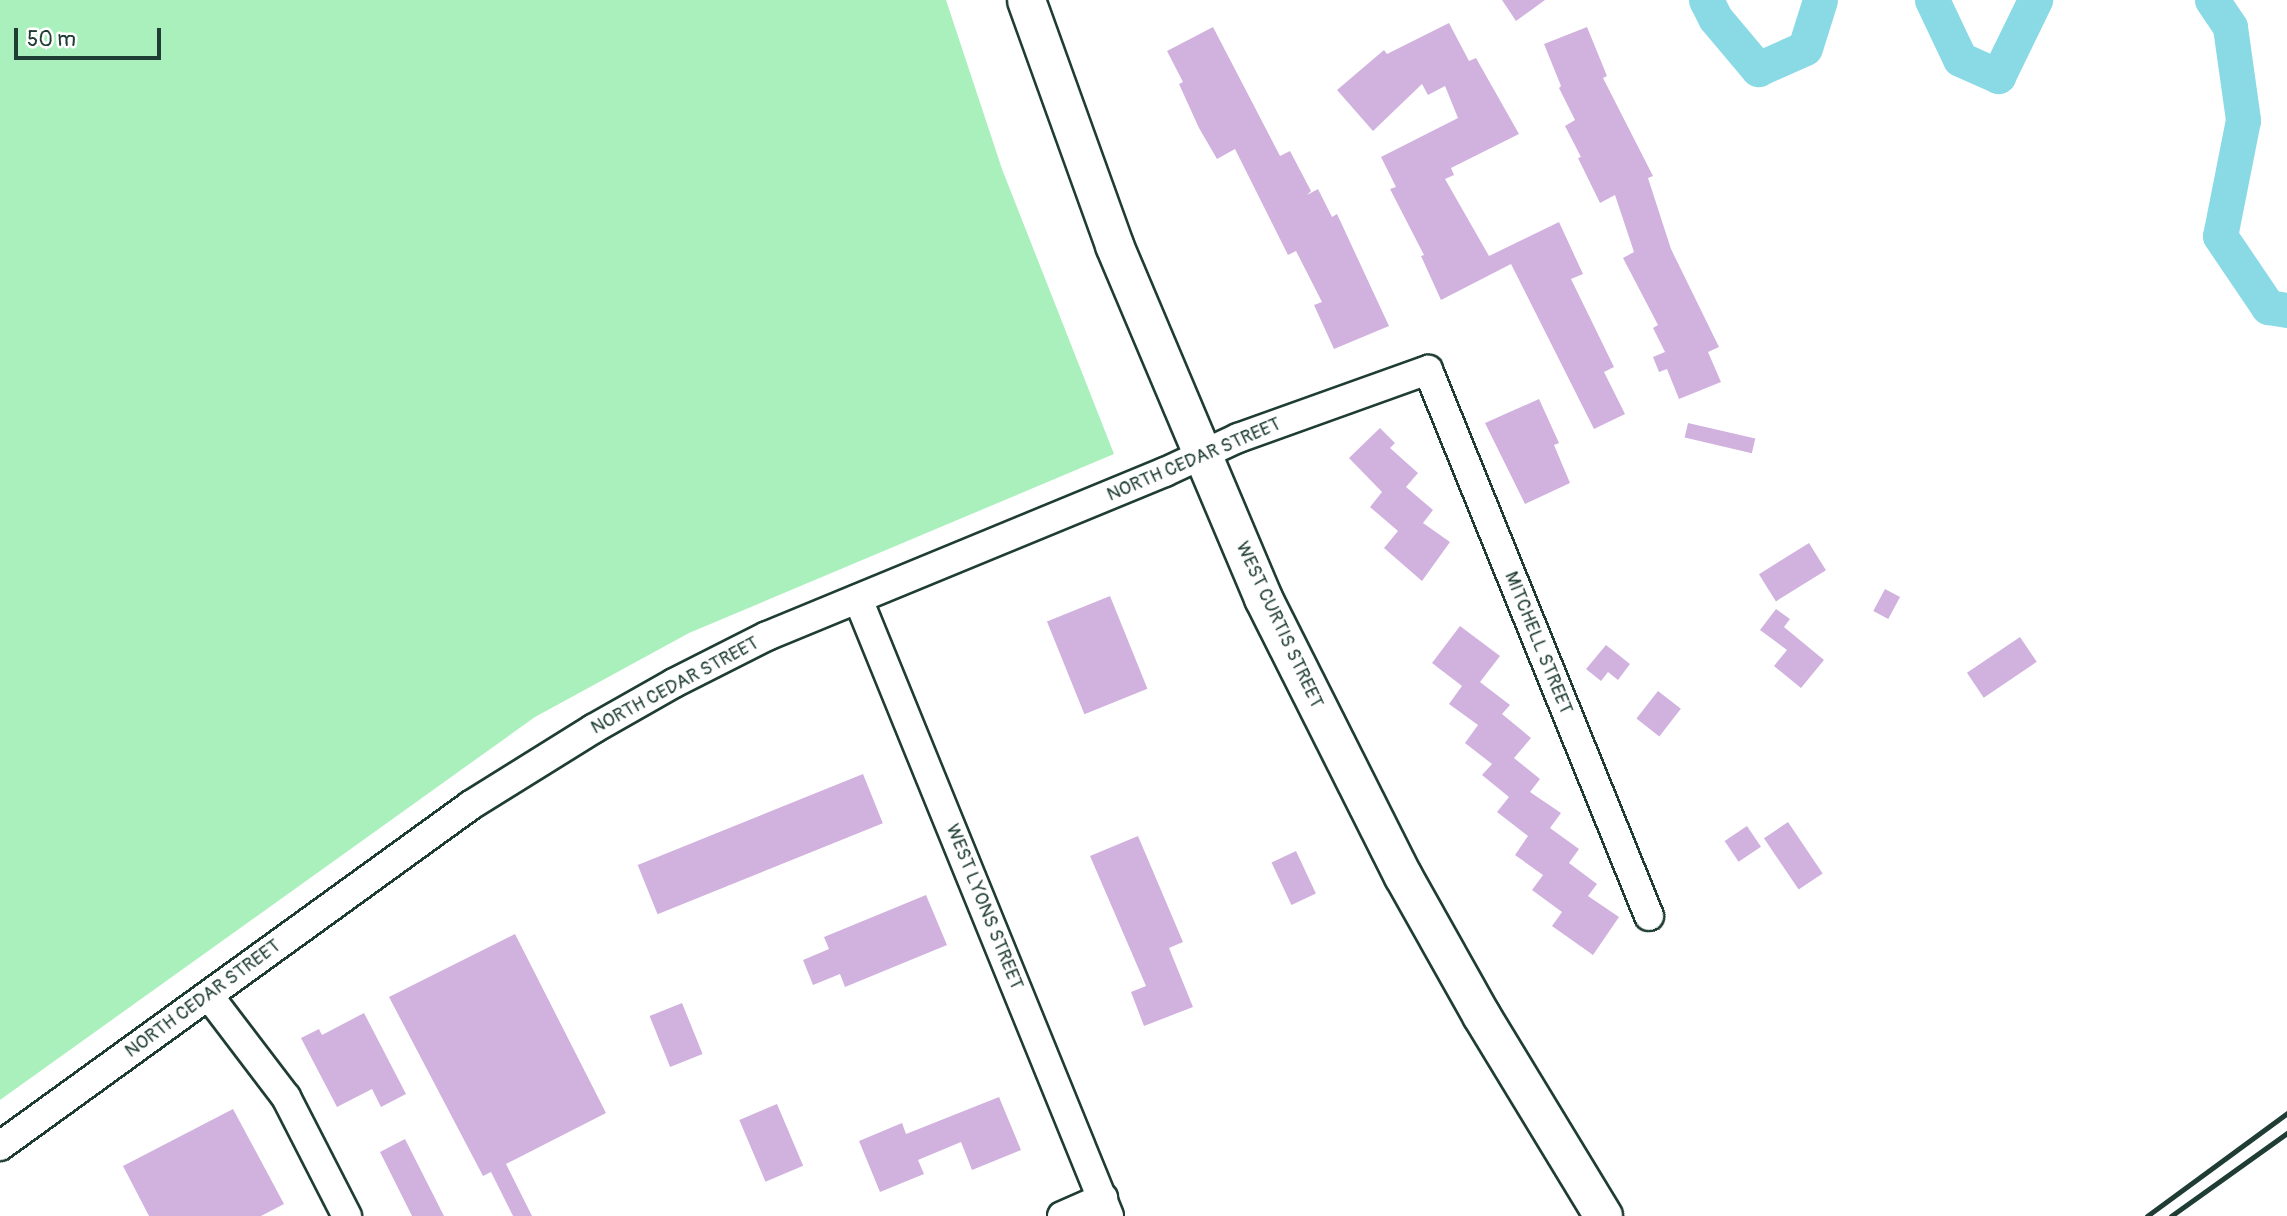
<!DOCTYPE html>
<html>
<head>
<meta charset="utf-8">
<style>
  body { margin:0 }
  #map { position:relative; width:2287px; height:1216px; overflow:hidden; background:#fff; font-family:Pangolin,sans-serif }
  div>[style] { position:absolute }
  .green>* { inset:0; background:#aaf0bc }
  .river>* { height:35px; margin:-17.5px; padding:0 17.5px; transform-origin:17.5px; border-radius:17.5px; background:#8adae6 }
  .building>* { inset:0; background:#d1b2df; transform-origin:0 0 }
  .roads { filter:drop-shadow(2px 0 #1f3d34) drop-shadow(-2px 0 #1f3d34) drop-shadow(0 2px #1f3d34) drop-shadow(0 -2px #1f3d34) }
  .minor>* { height:28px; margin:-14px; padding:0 14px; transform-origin:14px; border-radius:14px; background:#fff }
  .major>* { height:37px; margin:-18.5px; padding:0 18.5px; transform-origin:18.5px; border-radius:18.5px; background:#fff }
  .rail>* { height:5px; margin:-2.5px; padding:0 2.5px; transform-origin:2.5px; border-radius:2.5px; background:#1f3d34 }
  span { translate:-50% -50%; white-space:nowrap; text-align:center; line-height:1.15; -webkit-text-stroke:5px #fff; paint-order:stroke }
  .street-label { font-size:19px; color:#1f3d34 }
  .scale { position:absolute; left:14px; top:28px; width:147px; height:32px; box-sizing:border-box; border:4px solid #1f3d34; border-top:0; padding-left:9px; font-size:21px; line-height:24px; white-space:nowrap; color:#1f3d34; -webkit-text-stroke:5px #fff; paint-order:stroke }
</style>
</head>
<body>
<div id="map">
  <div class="green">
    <i style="clip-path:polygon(0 0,946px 0,1002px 169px,1114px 454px,689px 633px,535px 717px,0 1100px)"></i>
  </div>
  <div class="river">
    <i style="left:1706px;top:0;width:20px;rotate:63deg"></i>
    <i style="left:1715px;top:18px;width:67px;rotate:49.9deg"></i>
    <i style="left:1758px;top:69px;width:51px;rotate:-24.1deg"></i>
    <i style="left:1805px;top:48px;width:50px;rotate:-72.6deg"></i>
    <i style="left:1932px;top:0;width:65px;rotate:64.6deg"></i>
    <i style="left:1960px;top:59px;width:42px;rotate:24.1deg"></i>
    <i style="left:1998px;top:76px;width:85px;rotate:-64deg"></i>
    <i style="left:2212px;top:0;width:32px;rotate:56deg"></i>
    <i style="left:2230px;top:27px;width:94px;rotate:82deg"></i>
    <i style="left:2243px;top:120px;width:118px;rotate:101.2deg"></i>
    <i style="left:2220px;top:236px;width:86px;rotate:55.9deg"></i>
    <i style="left:2268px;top:307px;width:19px;rotate:9deg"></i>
  </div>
  <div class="building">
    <i style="clip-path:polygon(1502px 0,1545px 0,1516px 21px)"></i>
    <i style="clip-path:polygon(1449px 23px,1469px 61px,1476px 58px,1519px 134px,1451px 168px,1454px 175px,1445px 179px,1489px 256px,1559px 222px,1583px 274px,1571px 279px,1614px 367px,1604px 372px,1625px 414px,1594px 429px,1511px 264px,1441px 300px,1421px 256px,1424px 255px,1390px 189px,1396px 187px,1381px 157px,1458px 118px,1445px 86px,1428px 95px,1422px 84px,1373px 131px,1337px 90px,1384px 50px,1387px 54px)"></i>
    <i style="clip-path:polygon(1213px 27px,1280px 156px,1290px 151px,1311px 191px,1307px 195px,1318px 189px,1332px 217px,1337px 214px,1389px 326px,1334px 349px,1314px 305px,1322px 302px,1296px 251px,1288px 255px,1235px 149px,1217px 159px,1199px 128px,1179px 84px,1183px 82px,1167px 51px)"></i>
    <i style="clip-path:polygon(1587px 27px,1607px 76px,1603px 78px,1653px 176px,1648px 178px,1671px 249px,1719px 347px,1708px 352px,1721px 382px,1679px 399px,1667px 369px,1659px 372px,1653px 357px,1665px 352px,1653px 328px,1658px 325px,1623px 258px,1634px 252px,1615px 195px,1600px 203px,1578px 158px,1581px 157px,1565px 126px,1575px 120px,1559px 88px,1561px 86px,1544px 44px)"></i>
    <i style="clip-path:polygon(1539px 399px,1559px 443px,1554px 445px,1570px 483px,1525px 504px,1485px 423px)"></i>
    <i style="left:1688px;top:423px;width:69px;height:15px;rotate:13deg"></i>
    <i style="clip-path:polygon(1380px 428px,1395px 443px,1390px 448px,1418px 473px,1406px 487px,1433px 510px,1423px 523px,1450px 542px,1422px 581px,1384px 548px,1398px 531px,1370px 507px,1382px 492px,1349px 458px)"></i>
    <i style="left:1809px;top:543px;width:32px;height:59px;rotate:58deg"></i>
    <i style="left:1885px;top:589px;width:17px;height:25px;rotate:28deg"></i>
    <i style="left:1110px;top:596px;width:100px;height:68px;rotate:68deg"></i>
    <i style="clip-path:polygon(1776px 609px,1790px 619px,1784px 627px,1824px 660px,1801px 688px,1774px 666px,1787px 650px,1760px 630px)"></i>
    <i style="clip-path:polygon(1460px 626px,1500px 656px,1480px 682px,1510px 705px,1502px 714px,1531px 738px,1514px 758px,1540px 779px,1530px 792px,1561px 813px,1550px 828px,1579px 849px,1569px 863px,1597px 884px,1588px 896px,1619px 917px,1593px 955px,1552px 926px,1562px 912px,1532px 890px,1543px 875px,1515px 855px,1528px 836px,1497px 812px,1509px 797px,1482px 775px,1492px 764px,1465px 743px,1478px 725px,1449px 704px,1462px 686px,1432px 663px)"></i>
    <i style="left:2020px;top:637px;width:30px;height:64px;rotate:56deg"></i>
    <i style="clip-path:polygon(1606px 645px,1630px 664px,1618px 680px,1608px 672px,1601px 681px,1586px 669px)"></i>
    <i style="left:1658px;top:691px;width:29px;height:35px;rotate:38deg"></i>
    <i style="left:863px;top:774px;width:53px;height:243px;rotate:68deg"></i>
    <i style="left:1788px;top:822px;width:62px;height:29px;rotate:56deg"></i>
    <i style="left:1747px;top:826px;width:25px;height:27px;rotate:56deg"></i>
    <i style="clip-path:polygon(1138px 836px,1183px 942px,1169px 948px,1193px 1007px,1144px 1026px,1131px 992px,1146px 986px,1090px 856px)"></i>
    <i style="left:1296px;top:851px;width:47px;height:27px;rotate:65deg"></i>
    <i style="clip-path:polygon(926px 895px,947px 945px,845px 987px,840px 974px,813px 985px,803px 960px,829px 949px,824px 937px)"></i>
    <i style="clip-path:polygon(515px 934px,606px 1113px,506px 1164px,532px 1216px,513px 1216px,491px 1172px,483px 1176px,389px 997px)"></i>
    <i style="left:682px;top:1003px;width:55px;height:35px;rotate:68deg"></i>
    <i style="clip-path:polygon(364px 1013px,406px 1094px,381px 1107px,372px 1089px,337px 1107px,301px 1038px,319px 1029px,322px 1035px)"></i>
    <i style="clip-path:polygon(999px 1097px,1021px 1150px,972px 1170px,961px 1142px,918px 1160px,924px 1174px,880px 1192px,859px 1141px,902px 1123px,906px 1134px)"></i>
    <i style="left:777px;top:1104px;width:67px;height:41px;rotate:67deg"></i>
    <i style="clip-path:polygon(233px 1109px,284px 1204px,261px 1216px,149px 1216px,123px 1166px)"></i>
    <i style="clip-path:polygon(405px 1139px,444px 1216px,412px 1216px,380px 1152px)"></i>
  </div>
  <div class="roads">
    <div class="minor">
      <i style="left:858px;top:599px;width:666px;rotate:67.86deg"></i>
      <i style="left:209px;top:996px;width:127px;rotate:52.7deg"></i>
      <i style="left:286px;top:1097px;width:134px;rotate:62.9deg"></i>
      <i style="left:0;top:1146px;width:581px;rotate:-35.9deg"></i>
      <i style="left:471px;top:805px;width:144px;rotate:-31.9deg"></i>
      <i style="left:593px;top:729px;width:93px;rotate:-29.6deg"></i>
      <i style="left:674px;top:683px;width:104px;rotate:-26.8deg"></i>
      <i style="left:767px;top:636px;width:430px;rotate:-22.4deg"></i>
      <i style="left:1165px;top:472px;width:81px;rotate:-25deg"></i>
      <i style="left:1238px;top:438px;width:202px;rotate:-19.7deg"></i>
      <i style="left:1428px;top:370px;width:589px;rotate:67.96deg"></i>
      <i style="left:1062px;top:1216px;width:45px;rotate:-23.7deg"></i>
    </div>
    <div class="major">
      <i style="left:1026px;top:0;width:260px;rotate:70.2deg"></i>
      <i style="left:1114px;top:245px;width:383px;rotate:67.1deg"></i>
      <i style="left:1263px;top:598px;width:311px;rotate:63.3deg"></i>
      <i style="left:1403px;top:876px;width:159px;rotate:60.7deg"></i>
      <i style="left:1481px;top:1015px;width:235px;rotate:58.7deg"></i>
    </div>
  </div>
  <div class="rail">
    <i style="left:2147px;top:1216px;width:174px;rotate:-36.3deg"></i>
    <i style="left:2171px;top:1216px;width:143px;rotate:-35.6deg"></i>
  </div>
  <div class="street-label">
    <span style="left:1194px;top:460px;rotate:-23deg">NORTH CEDAR STREET</span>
    <span style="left:1279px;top:625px;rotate:65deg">WEST CURTIS STREET</span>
    <span style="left:1538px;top:643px;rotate:68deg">MITCHELL STREET</span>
    <span style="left:675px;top:686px;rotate:-28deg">NORTH CEDAR STREET</span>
    <span style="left:984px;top:907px;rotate:68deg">WEST LYONS STREET</span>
    <span style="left:203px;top:999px;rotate:-36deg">NORTH CEDAR STREET</span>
  </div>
  <div class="scale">50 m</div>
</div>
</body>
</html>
